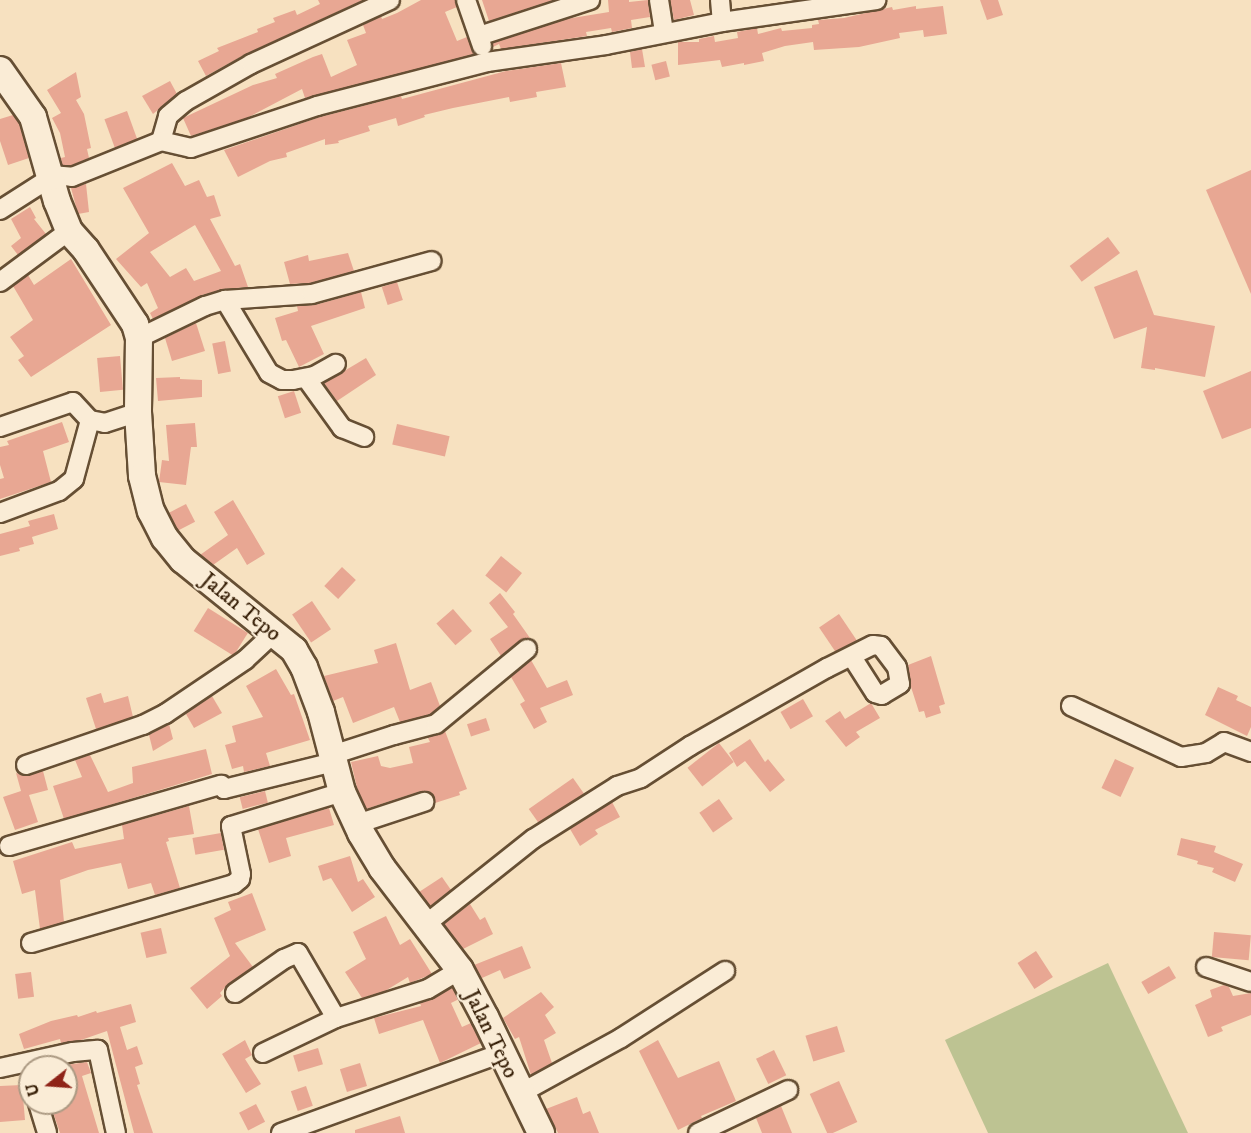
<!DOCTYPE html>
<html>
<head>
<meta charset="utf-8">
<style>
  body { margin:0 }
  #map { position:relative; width:1251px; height:1133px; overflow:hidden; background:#f7e1c0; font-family:"IM FELL DW Pica",serif }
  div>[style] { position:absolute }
  .green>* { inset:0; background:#bdc392 }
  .building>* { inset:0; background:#e8a793; transform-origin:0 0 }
  .roads { filter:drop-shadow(2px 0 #664f34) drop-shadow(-2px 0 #664f34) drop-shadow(0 2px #664f34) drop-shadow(0 -2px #664f34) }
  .street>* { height:18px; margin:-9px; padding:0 9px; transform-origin:9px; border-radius:9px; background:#faecd6 }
  .secondary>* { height:26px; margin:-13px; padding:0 13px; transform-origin:13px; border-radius:13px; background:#faecd6 }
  span { translate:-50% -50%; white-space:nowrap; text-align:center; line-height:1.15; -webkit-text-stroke:4.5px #faecd6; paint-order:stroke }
  .street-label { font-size:22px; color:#361e06 }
  .north { position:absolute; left:18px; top:1055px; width:60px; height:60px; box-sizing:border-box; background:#faecd6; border:2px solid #ac9a83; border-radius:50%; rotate:253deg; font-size:16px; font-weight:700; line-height:24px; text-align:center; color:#361e06 }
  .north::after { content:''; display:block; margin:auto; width:21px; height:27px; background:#8f2418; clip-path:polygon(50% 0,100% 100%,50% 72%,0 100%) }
</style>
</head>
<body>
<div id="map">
  <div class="green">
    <i style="clip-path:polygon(1108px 963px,1188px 1133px,988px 1133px,945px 1040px)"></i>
  </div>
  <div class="building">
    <i style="clip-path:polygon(318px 0,363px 0,246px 54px,206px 76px,198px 61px,219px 51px,217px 48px,258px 32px,257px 29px,275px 22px,273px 18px,295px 10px,297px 15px,320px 4px)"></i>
    <i style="clip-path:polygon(421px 0,455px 0,457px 7px,445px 12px,457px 41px,467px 37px,474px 54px,305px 98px,302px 89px,247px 118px,191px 136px,183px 118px,253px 85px,277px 78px,275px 74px,313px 57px,322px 54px,331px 77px,357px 65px,347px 40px,366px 33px,363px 25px,381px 16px,382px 19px,397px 13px)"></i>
    <i style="clip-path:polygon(482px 0,554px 0,489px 21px)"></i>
    <i style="clip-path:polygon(608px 0,629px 0,629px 2px,648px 0,650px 17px,631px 20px,632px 28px,612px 32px,611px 28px,586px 32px,587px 36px,501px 49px,499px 44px,493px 47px,493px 43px,566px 19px,609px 12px)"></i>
    <i style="clip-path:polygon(670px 0,690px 0,694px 15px,674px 20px)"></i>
    <i style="clip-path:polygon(980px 0,998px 0,1003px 15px,987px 20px)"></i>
    <i style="clip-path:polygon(916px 6px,916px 9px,943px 6px,947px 34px,924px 37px,923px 30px,899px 33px,900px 38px,859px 47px,814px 50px,813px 42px,785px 46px,762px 53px,764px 61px,744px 65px,744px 63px,722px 67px,720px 60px,678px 65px,678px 42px,699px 42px,699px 39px,714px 36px,715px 42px,738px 38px,737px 32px,757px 28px,758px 34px,781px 28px,782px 31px,812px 28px,812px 25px,819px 24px,818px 20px,844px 18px,892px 7px,893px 10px)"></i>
    <i style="clip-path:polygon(642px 49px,645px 67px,632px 68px,630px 52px)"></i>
    <i style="left:666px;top:61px;width:16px;height:15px;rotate:76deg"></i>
    <i style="clip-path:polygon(561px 63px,566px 87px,536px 92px,537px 97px,510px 102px,509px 97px,453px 108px,424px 115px,425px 117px,398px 126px,396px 118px,368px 126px,370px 131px,338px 141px,339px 143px,325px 145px,325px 139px,286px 153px,287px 157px,270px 161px,238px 177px,224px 150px,320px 117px,401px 96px,402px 99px,506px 71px)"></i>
    <i style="clip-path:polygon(76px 72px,81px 97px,76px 100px,84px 114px,91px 148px,87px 149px,89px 158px,70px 166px,62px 165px,61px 158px,65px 157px,60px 133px,52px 118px,61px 113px,47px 90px)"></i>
    <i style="clip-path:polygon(170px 81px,177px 94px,153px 114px,142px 96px)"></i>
    <i style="left:127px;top:111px;width:30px;height:24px;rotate:70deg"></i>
    <i style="clip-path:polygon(13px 115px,19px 123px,29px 158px,8px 165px,0 141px,0 119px)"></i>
    <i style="clip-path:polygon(evenodd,172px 163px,185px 186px,199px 180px,207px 197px,214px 195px,221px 216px,210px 219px,235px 266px,240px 264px,248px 287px,224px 289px,202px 295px,153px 319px,150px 313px,158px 308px,147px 283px,141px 287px,116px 259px,149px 233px,123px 188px,172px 163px,195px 225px,221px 271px,194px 281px,186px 268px,170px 277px,150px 252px,195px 225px)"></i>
    <i style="clip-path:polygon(1251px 170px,1251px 294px,1206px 190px)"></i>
    <i style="clip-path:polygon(86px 184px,89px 212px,78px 214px,71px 188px)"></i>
    <i style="clip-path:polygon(30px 207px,36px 218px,34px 219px,46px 234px,18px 255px,11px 246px,21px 238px,11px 219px)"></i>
    <i style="left:1108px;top:237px;width:20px;height:48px;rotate:53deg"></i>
    <i style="clip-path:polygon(348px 253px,354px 271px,310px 283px,290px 284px,284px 262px,308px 255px,309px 261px)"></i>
    <i style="clip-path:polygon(71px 259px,111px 325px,31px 377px,18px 360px,24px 356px,10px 337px,33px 320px,13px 286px,28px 275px,34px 285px)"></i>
    <i style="clip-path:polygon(1137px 270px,1154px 315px,1215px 326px,1205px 377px,1155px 368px,1155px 370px,1141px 368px,1147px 327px,1114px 339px,1094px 287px)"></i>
    <i style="left:397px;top:282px;width:19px;height:16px;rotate:72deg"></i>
    <i style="clip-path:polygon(361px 292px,365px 308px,311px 326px,324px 354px,299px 367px,286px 340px,282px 341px,275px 318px,298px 311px,297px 306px,315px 305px)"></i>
    <i style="clip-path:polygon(196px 323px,205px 351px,172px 361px,165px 338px)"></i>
    <i style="left:225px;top:341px;width:31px;height:13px;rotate:79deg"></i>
    <i style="left:120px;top:356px;width:34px;height:23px;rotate:85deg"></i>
    <i style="clip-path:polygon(366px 358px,376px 375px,337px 401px,324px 383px)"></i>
    <i style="clip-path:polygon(1251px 371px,1251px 428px,1222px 439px,1203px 391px)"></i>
    <i style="clip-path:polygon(180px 377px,180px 379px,202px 380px,202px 397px,158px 401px,156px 378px)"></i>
    <i style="left:294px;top:391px;width:23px;height:17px;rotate:72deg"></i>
    <i style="clip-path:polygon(62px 422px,69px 442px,43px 451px,51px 482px,0 499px,0 479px,4px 478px,0 465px,0 447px,9px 445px,7px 441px)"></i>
    <i style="clip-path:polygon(195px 423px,197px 447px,191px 447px,186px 485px,159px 482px,162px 460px,169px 461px,166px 425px)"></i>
    <i style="left:397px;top:424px;width:54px;height:21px;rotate:13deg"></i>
    <i style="clip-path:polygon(233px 500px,265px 554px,247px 565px,237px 548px,213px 565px,200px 555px,228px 535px,214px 512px)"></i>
    <i style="left:186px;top:504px;width:20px;height:19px;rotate:63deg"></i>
    <i style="clip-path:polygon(54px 514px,58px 529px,32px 537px,34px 544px,19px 548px,20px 551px,0 556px,0 534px,30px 526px,28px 521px)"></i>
    <i style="left:501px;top:556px;width:27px;height:25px;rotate:39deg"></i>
    <i style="left:342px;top:567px;width:19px;height:26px;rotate:43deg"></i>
    <i style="clip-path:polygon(500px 593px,515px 612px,513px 614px,530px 638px,520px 640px,501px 656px,490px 639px,508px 627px,489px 603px)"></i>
    <i style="left:312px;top:601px;width:34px;height:24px;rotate:56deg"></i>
    <i style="left:208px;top:608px;width:47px;height:27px;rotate:32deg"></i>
    <i style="left:453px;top:609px;width:29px;height:22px;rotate:49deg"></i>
    <i style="left:839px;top:614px;width:32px;height:24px;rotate:56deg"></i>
    <i style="clip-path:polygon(396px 643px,410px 690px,431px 682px,440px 706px,431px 714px,400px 722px,394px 707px,353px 723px,343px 697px,333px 701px,324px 676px,378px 663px,374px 650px)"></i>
    <i style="clip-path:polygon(931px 656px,945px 704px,939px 706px,941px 713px,926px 718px,924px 711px,919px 712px,911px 687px,908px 665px)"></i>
    <i style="clip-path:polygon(531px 660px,547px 688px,567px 680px,573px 695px,540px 708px,547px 722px,534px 729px,520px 704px,525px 701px,511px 677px)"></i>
    <i style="clip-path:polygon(276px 669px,291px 695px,294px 694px,310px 740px,266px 753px,270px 766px,244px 772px,243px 766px,232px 769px,225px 745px,236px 742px,232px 726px,263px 717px,246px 686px)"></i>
    <i style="clip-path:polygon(1218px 687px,1238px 696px,1236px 700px,1251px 707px,1251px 727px,1247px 736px,1205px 715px)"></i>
    <i style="clip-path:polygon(101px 693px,104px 703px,128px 696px,133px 717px,96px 729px,86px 698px)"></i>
    <i style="clip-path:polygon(212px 696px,222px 713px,194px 728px,186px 714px)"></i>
    <i style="left:803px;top:699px;width:20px;height:26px;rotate:60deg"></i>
    <i style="clip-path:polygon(871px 703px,880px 718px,856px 732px,860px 737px,846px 747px,825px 721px,840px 711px,845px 719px)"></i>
    <i style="left:486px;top:718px;width:13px;height:20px;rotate:72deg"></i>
    <i style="clip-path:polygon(169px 724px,173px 739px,153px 751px,149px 735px)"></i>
    <i style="clip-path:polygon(445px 731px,467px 789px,459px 792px,460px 795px,435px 803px,431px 793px,421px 791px,366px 809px,358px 792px,351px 762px,378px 756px,381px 766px,390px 768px,413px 763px,409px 747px,430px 742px,428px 738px)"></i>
    <i style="clip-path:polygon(750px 739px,765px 762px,768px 759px,785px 780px,770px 792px,745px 761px,737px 767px,729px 753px)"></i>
    <i style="left:719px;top:743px;width:24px;height:40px;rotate:52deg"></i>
    <i style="clip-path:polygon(206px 749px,212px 774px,64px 819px,53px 786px,82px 777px,75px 760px,90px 755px,108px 792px,133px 783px,132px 767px)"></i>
    <i style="left:1115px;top:759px;width:21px;height:32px;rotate:25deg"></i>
    <i style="clip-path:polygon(43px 771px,48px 790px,29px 795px,38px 822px,15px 830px,3px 797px,21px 791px,16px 773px,24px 776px)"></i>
    <i style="left:573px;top:778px;width:19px;height:54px;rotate:55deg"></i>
    <i style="left:265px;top:791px;width:12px;height:26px;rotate:76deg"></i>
    <i style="left:719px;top:799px;width:24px;height:24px;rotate:55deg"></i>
    <i style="clip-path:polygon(612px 802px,620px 817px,595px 830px,598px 834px,580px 846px,570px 829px)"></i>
    <i style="clip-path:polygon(189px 806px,194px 834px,168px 838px,169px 841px,166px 842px,180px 888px,155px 895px,151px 883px,128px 889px,121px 863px,88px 870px,60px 880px,64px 922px,40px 929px,35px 890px,22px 894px,13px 861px,72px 842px,75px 849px,124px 839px,122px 825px)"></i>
    <i style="clip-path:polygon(329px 808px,334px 825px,286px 838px,291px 856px,269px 863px,258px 829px)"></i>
    <i style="left:221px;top:833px;width:17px;height:29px;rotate:80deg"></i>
    <i style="clip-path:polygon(1181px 838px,1216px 846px,1214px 852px,1243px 864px,1235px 882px,1212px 872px,1214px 868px,1197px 864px,1198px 861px,1177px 855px)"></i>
    <i style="clip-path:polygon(350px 856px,358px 882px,363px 879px,375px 897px,352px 912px,331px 878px,323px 881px,318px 866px)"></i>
    <i style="clip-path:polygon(442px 877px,451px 890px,430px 906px,419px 892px)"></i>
    <i style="clip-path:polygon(252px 893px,266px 930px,235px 943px,253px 967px,228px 984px,220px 993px,222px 996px,207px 1009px,190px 988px,230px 956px,214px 918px,231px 910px,228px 902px)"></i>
    <i style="clip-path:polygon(470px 904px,480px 920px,485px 917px,493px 934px,463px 949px,444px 924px)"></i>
    <i style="clip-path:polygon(386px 916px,400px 945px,410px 939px,432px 974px,410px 983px,408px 977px,385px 991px,362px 998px,345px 972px,366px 959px,353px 932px)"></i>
    <i style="left:161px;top:928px;width:26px;height:21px;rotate:77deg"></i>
    <i style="left:1214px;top:932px;width:37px;height:25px;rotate:5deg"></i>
    <i style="clip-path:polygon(522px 946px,531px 968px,504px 979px,500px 970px,482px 978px,474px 965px)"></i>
    <i style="left:1036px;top:951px;width:31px;height:22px;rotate:57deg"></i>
    <i style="left:1169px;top:966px;width:14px;height:32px;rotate:60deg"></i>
    <i style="left:31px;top:972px;width:25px;height:16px;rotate:83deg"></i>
    <i style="clip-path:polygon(1224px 985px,1229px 987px,1233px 996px,1251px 993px,1251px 1015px,1221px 1027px,1223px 1031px,1208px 1037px,1195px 1005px,1212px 997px,1210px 990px)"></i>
    <i style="clip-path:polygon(452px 988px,459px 999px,451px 1003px,462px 1027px,471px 1023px,481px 1043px,440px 1063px,423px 1020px,379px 1034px,374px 1018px,421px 1006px,420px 1003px)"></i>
    <i style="clip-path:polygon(541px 992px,554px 1007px,545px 1015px,556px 1033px,544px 1040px,552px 1063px,531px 1075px,519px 1037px,515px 1039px,503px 1018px)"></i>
    <i style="clip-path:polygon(131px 1004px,136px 1022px,120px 1027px,127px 1050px,137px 1046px,143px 1064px,135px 1067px,140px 1084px,137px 1085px,153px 1133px,134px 1133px,107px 1031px,81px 1040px,61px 1043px,60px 1039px,24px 1049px,19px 1034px,51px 1021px,77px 1015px,78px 1017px,96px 1011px,97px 1013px)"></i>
    <i style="left:837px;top:1026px;width:27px;height:33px;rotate:73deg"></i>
    <i style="clip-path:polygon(245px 1040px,252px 1055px,245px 1059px,261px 1084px,246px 1093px,222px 1054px)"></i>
    <i style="clip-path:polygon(658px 1040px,678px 1078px,719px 1061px,736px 1101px,701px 1116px,702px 1118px,678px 1130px,639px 1051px)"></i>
    <i style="left:318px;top:1048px;width:17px;height:26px;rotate:73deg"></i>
    <i style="left:774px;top:1050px;width:28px;height:20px;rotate:64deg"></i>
    <i style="clip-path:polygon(87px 1062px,91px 1073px,82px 1076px,99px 1133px,60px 1133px,50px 1103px,66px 1103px,66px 1065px)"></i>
    <i style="left:360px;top:1063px;width:24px;height:21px;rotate:73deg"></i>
    <i style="left:839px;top:1081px;width:45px;height:32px;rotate:66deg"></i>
    <i style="clip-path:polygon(22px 1085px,25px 1120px,0 1122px,0 1086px)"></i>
    <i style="left:306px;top:1086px;width:21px;height:16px;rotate:71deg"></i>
    <i style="clip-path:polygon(577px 1097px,583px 1114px,590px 1111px,599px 1133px,558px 1133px,546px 1109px)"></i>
    <i style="left:256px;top:1104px;width:20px;height:19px;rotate:63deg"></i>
    <i style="clip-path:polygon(781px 1106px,792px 1133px,762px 1133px,756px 1118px)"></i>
    <i style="clip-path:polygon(400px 1116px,405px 1133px,355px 1133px,355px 1130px)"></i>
  </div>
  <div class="roads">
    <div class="street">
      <i style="left:466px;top:0;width:49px;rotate:70.8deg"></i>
      <i style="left:659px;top:0;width:33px;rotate:81deg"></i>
      <i style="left:720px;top:0;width:22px;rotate:85deg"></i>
      <i style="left:479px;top:36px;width:117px;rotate:-18deg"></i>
      <i style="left:161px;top:141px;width:26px;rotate:-74deg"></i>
      <i style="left:168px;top:116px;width:23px;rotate:-40deg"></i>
      <i style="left:186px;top:101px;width:75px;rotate:-29.6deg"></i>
      <i style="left:251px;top:64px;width:153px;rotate:-24.7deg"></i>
      <i style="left:51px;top:175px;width:21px;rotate:5deg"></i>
      <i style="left:72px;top:177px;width:96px;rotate:-22deg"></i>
      <i style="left:161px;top:141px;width:31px;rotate:13deg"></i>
      <i style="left:191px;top:148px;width:133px;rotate:-18.4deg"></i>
      <i style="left:317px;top:106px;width:176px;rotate:-14.5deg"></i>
      <i style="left:487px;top:62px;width:120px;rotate:-8.1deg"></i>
      <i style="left:606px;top:45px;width:118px;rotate:-11.2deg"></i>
      <i style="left:722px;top:22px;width:156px;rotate:-8.1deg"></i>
      <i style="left:0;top:210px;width:59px;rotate:-32.6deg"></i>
      <i style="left:0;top:282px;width:86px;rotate:-36.5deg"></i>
      <i style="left:225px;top:300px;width:85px;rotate:58.9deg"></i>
      <i style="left:269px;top:373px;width:15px;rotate:28deg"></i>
      <i style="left:282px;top:380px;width:11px"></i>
      <i style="left:293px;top:380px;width:21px;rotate:-11deg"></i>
      <i style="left:314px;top:376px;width:25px;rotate:-29deg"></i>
      <i style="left:139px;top:338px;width:73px;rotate:-25.9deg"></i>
      <i style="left:205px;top:306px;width:21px;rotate:-17deg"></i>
      <i style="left:225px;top:300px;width:87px;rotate:-3.9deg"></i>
      <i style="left:312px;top:294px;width:124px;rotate:-15.4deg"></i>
      <i style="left:306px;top:378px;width:62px;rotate:54.2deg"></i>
      <i style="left:342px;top:428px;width:24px;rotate:22deg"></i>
      <i style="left:90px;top:420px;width:15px;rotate:11deg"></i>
      <i style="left:105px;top:423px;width:35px;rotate:-18deg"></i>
      <i style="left:0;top:427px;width:77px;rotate:-18.9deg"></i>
      <i style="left:73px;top:402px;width:25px;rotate:47deg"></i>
      <i style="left:90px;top:420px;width:61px;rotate:105.2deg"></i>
      <i style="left:74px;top:479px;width:19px;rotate:141deg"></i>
      <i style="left:59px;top:491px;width:63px;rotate:159.6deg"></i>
      <i style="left:1071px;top:706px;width:121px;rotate:24.9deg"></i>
      <i style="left:1181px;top:757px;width:25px;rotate:-9deg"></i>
      <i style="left:1206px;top:753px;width:21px;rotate:-31deg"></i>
      <i style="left:1224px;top:742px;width:29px;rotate:20deg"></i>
      <i style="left:332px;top:755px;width:65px;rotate:-17.9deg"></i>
      <i style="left:394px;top:735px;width:43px;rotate:-14.7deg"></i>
      <i style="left:436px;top:724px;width:118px;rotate:-39.5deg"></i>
      <i style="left:26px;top:765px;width:124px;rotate:-18.9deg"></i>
      <i style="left:143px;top:725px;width:25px;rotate:-27deg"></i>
      <i style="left:165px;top:714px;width:97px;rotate:-34deg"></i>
      <i style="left:245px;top:660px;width:40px;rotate:-43deg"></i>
      <i style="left:357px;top:824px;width:71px;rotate:-18.2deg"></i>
      <i style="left:9px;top:846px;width:221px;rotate:-16.1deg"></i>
      <i style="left:221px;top:785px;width:5px;rotate:53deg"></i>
      <i style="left:224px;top:789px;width:113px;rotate:-13.8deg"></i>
      <i style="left:426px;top:924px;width:137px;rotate:-38.5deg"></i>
      <i style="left:533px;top:839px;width:99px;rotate:-32.2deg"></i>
      <i style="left:617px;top:786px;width:25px;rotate:-18deg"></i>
      <i style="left:641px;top:778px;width:59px;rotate:-33.1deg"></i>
      <i style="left:690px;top:746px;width:158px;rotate:-29.7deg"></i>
      <i style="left:827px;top:668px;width:51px;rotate:-26.6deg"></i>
      <i style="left:873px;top:645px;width:8px;rotate:7deg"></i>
      <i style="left:881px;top:646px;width:26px;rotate:53deg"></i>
      <i style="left:897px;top:667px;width:17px;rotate:80deg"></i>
      <i style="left:900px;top:684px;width:21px;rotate:149deg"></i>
      <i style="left:882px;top:695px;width:7px;rotate:-164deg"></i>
      <i style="left:875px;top:693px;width:43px;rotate:-122.6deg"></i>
      <i style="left:31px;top:943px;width:211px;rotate:-16.2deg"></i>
      <i style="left:234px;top:884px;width:8px;rotate:-40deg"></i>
      <i style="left:240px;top:879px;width:5px;rotate:-79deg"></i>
      <i style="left:241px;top:874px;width:49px;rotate:-101.8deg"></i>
      <i style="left:231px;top:826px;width:116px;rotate:-17deg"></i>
      <i style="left:1206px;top:967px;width:47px;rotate:18.4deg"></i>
      <i style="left:235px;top:993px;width:60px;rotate:-34.8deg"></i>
      <i style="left:284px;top:959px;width:15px;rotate:-23deg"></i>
      <i style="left:298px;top:953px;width:75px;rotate:59.7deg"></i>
      <i style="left:263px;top:1053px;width:81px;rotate:-25.6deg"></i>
      <i style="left:336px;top:1018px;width:96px;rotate:-17.5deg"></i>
      <i style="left:428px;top:989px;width:37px;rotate:-31deg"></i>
      <i style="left:0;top:1068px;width:75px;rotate:-12.4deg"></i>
      <i style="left:73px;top:1052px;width:25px;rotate:-5deg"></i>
      <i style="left:98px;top:1050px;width:85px;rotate:77.8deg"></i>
      <i style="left:521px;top:1093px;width:114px;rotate:-28.8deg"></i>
      <i style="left:621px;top:1038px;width:124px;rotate:-32.8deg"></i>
      <i style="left:38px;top:1103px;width:31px;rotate:73deg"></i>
      <i style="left:281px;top:1133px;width:235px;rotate:-19.9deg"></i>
      <i style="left:698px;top:1133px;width:100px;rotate:-25.5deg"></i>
    </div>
    <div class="secondary">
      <i style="left:0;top:70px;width:57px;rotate:54.9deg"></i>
      <i style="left:33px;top:117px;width:87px;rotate:74.1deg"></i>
      <i style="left:57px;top:201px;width:32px;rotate:68deg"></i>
      <i style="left:69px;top:231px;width:25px;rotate:48deg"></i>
      <i style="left:86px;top:250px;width:89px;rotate:56.5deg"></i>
      <i style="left:135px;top:324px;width:15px;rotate:74deg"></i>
      <i style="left:139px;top:338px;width:74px;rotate:90.8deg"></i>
      <i style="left:138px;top:412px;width:64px;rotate:86.4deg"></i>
      <i style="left:142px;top:476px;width:36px;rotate:76deg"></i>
      <i style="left:151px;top:511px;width:30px;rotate:63deg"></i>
      <i style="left:165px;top:538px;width:28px;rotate:51deg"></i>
      <i style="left:183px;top:560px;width:143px;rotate:39deg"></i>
      <i style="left:294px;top:650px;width:20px;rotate:60deg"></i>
      <i style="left:304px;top:667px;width:48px;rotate:69.3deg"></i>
      <i style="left:321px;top:712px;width:83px;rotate:75.3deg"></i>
      <i style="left:342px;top:792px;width:45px;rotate:65.1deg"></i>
      <i style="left:361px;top:833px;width:41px;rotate:59deg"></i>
      <i style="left:382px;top:868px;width:128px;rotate:52.6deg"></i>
      <i style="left:460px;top:970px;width:53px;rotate:62deg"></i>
      <i style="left:485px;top:1017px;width:129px;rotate:64.2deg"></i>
    </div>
  </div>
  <div class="street-label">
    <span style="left:241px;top:607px;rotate:39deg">Jalan Tepo</span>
    <span style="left:491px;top:1034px;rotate:64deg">Jalan Tepo</span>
  </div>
  <div class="north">U</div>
</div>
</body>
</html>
